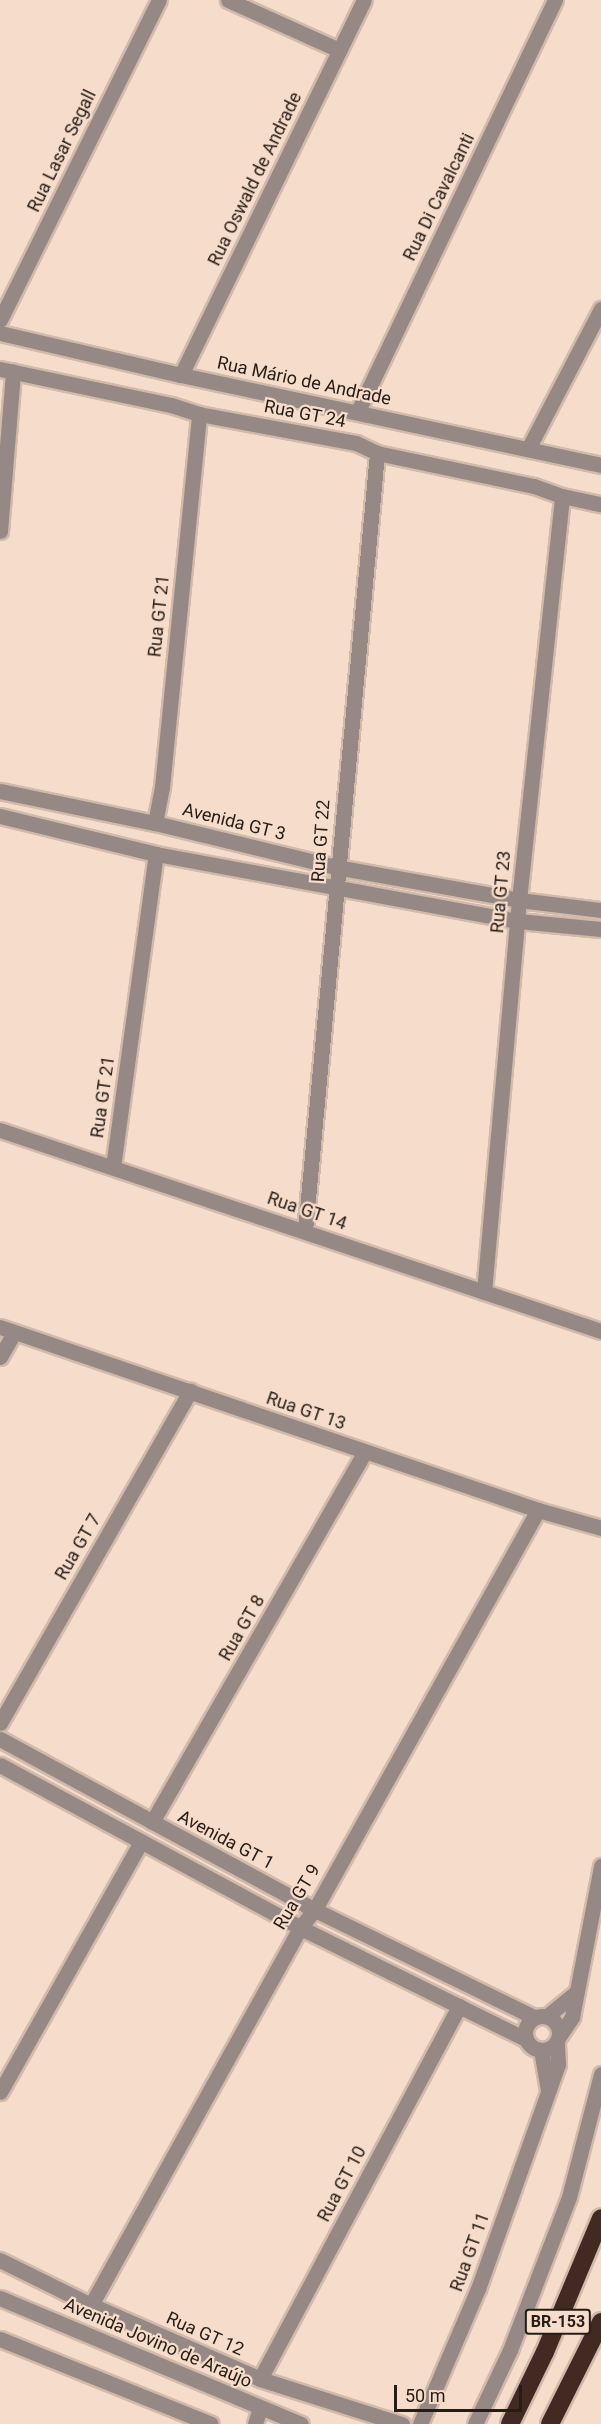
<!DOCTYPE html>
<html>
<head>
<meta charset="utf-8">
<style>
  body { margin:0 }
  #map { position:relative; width:601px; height:2424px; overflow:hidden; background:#f6dcca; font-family:Roboto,sans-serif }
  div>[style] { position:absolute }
  .roads { filter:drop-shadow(2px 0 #d1baaa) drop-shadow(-2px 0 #d1baaa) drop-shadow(0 2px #d1baaa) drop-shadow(0 -2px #d1baaa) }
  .minor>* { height:15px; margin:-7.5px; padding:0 7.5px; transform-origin:7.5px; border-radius:7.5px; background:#968985 }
  .minor>.ring { margin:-7.5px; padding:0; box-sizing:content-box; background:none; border:15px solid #968985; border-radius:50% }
  .highway>* { height:18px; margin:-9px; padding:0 9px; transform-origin:9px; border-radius:9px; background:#422a23 }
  span { translate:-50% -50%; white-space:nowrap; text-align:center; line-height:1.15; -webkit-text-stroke:4.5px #f6dcca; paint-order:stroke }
  .shield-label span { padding:2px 4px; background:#f6dcca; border:2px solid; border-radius:4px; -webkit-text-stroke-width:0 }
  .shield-label { font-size:16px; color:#261d16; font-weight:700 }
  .street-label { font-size:18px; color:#261d16 }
  .scale { position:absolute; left:394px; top:2385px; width:128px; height:27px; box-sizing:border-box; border:3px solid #261d16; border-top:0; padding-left:8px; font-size:18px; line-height:21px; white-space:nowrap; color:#261d16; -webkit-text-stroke:4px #f6dcca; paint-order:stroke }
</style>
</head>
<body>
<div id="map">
  <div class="roads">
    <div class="minor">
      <i style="left:228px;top:0;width:122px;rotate:24.2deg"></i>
      <i style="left:0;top:320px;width:357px;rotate:-63.6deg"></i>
      <i style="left:0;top:333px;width:186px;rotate:13.1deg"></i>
      <i style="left:181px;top:375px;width:430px;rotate:12.1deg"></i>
      <i style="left:0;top:369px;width:175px;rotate:11.9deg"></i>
      <i style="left:171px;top:405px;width:29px;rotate:18deg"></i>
      <i style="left:199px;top:414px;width:160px;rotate:10.5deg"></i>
      <i style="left:356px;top:443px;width:23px;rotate:25deg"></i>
      <i style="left:377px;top:453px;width:160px;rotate:11.9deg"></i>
      <i style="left:534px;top:486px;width:30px;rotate:20deg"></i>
      <i style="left:562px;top:496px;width:40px;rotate:12deg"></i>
      <i style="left:181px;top:375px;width:417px;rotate:-64deg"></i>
      <i style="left:358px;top:411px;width:456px;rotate:-64.4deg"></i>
      <i style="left:528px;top:449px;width:158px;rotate:-62.5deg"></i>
      <i style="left:0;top:531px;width:160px;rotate:-85.3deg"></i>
      <i style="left:0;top:791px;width:158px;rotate:11.7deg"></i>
      <i style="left:155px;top:823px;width:186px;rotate:13.7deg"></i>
      <i style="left:336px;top:867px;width:186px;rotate:10.2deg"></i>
      <i style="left:519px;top:900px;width:83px;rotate:7deg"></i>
      <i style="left:0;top:816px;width:161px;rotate:13.7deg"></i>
      <i style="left:156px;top:854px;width:368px;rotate:10.5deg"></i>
      <i style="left:518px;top:921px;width:83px;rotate:5.5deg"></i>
      <i style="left:155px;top:823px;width:37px;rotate:-79deg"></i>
      <i style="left:162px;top:787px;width:375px;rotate:-84.3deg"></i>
      <i style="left:0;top:1130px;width:634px;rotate:18.49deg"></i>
      <i style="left:113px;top:1167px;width:316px;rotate:-82.2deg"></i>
      <i style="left:305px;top:1231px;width:781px;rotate:-84.71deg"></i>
      <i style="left:484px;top:1292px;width:394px;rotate:-84.9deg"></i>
      <i style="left:519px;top:900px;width:406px;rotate:-83.9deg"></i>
      <i style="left:0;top:1327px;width:568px;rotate:18.79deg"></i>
      <i style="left:538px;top:1510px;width:66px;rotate:15.9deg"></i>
      <i style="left:0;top:1357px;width:28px;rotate:-60deg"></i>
      <i style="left:0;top:1723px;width:383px;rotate:-60.2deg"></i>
      <i style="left:0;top:1739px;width:349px;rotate:28.5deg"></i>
      <i style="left:307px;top:1906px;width:253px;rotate:26.1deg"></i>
      <i style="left:0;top:1765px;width:349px;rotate:28.4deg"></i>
      <i style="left:307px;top:1931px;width:244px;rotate:26.3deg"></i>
      <i style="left:152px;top:1822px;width:427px;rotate:-60.1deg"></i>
      <i class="ring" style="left:525px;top:2016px;width:19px;height:19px"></i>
      <i style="left:547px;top:2016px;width:38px;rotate:-39deg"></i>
      <i style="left:560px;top:2035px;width:22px;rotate:-56deg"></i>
      <i style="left:572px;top:2017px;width:154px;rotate:-79.1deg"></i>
      <i style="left:541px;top:2050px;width:41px;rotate:80.1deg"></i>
      <i style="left:0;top:2092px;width:287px;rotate:-60.6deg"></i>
      <i style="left:0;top:2260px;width:102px;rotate:26.3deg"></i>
      <i style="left:91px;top:2305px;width:184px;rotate:23.6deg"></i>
      <i style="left:260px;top:2379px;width:149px;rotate:17.6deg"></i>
      <i style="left:0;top:2298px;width:326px;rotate:22.7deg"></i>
      <i style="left:91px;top:2305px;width:431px;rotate:-61deg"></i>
      <i style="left:300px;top:1928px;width:24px;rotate:-52deg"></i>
      <i style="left:315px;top:1909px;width:457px;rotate:-60.8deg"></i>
      <i style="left:0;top:2339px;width:227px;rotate:21.9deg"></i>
      <i style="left:260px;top:2379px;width:423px;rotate:-61.9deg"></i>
      <i style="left:255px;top:2424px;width:17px;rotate:-73deg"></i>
      <i style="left:420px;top:2424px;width:147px;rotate:-66.8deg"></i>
      <i style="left:478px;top:2289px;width:239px;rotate:-70.4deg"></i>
      <i style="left:558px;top:2064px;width:21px;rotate:-93deg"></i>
      <i style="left:475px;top:2424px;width:82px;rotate:-64.7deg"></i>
      <i style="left:510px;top:2350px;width:164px;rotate:-68.9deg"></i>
      <i style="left:569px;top:2197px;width:127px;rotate:-75.4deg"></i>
    </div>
    <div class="highway">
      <i style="left:510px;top:2424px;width:80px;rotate:-64.1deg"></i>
      <i style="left:545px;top:2352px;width:145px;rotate:-67.3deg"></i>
      <i style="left:550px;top:2424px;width:114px;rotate:-63.4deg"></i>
    </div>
  </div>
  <div class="shield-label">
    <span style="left:558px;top:2322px">BR-153</span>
  </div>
  <div class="street-label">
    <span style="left:62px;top:151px;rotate:-64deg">Rua Lasar Segall</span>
    <span style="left:255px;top:179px;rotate:-64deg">Rua Oswald de Andrade</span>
    <span style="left:439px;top:197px;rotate:-64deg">Rua Di Cavalcanti</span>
    <span style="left:304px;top:381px;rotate:12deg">Rua Mário de Andrade</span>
    <span style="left:305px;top:414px;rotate:11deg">Rua GT 24</span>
    <span style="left:159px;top:616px;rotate:-84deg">Rua GT 21</span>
    <span style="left:234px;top:822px;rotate:14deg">Avenida GT 3</span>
    <span style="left:321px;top:841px;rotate:-86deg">Rua GT 22</span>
    <span style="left:501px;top:892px;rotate:-85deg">Rua GT 23</span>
    <span style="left:103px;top:1097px;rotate:-82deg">Rua GT 21</span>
    <span style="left:307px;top:1211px;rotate:19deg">Rua GT 14</span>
    <span style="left:306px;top:1411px;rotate:19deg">Rua GT 13</span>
    <span style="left:78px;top:1547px;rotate:-60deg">Rua GT 7</span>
    <span style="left:242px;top:1628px;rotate:-60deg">Rua GT 8</span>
    <span style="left:226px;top:1840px;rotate:28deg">Avenida GT 1</span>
    <span style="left:297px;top:1897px;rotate:-59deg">Rua GT 9</span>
    <span style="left:342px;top:2184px;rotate:-62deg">Rua GT 10</span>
    <span style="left:470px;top:2252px;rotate:-70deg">Rua GT 11</span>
    <span style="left:205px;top:2334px;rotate:24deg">Rua GT 12</span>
    <span style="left:158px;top:2343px;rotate:23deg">Avenida Jovino de Araújo</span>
  </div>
  <div class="scale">50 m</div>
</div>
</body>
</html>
